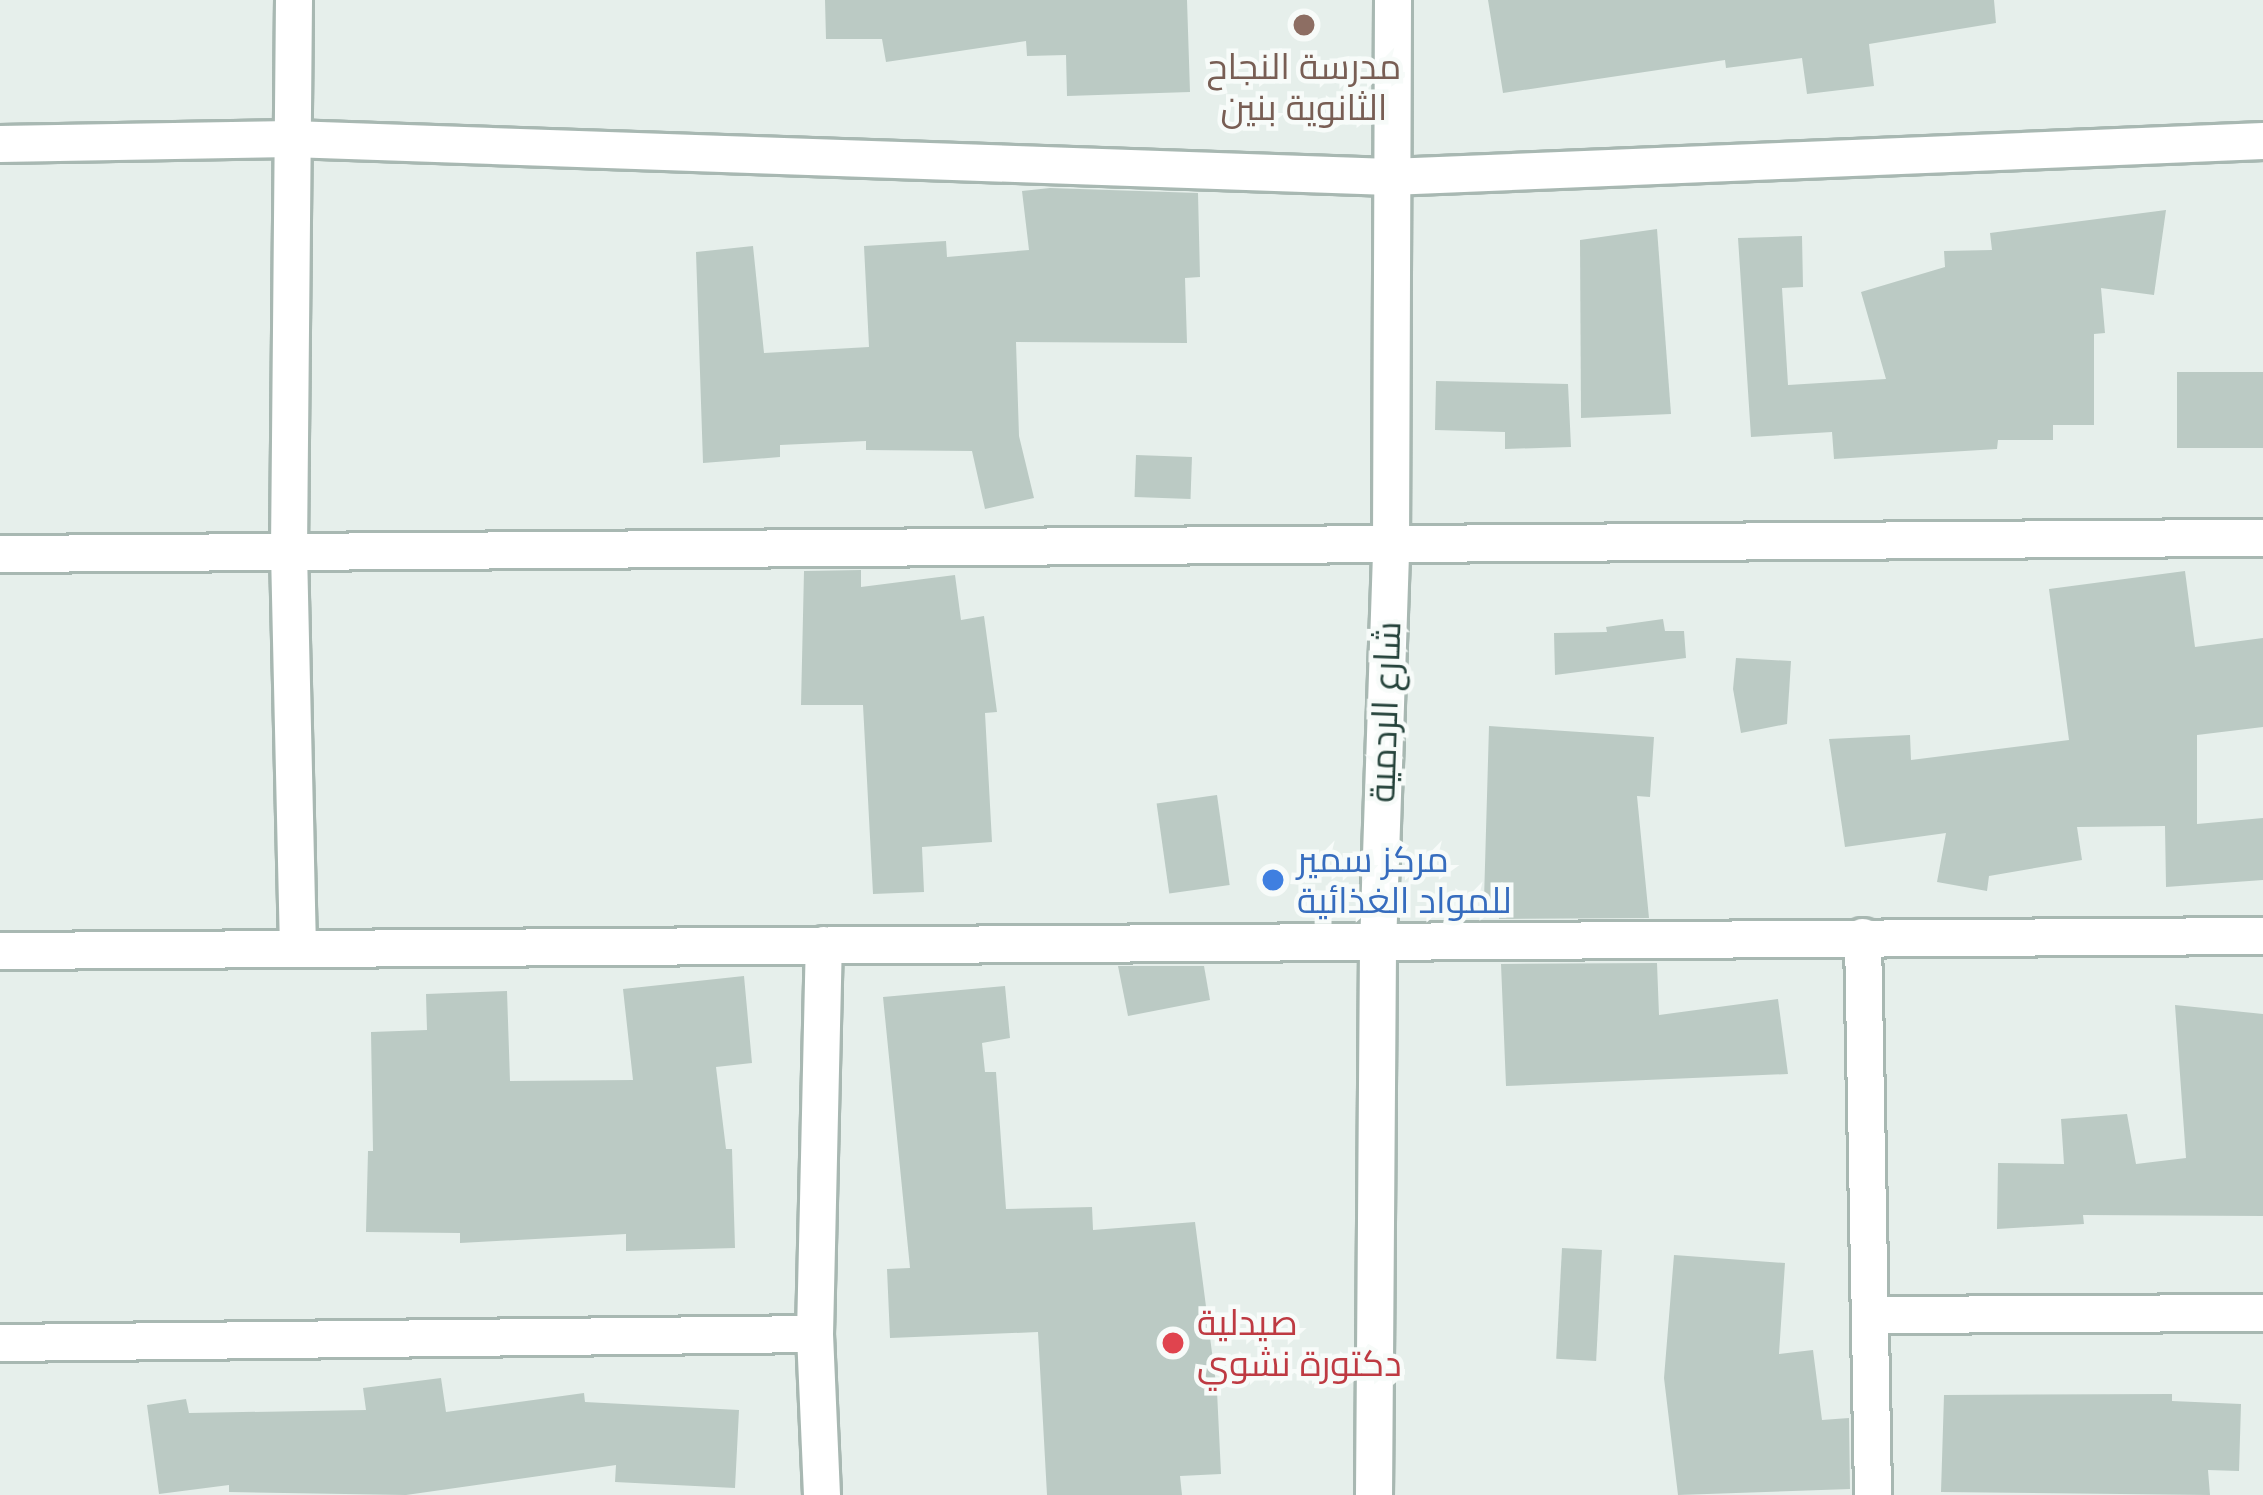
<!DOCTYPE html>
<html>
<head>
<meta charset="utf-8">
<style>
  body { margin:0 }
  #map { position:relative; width:2263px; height:1495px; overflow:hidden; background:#e6efeb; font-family:Raleway,Cairo,sans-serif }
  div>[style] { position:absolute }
  .building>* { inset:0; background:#bbcac4; transform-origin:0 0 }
  .roads { filter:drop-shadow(3px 0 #a8b8b2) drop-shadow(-3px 0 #a8b8b2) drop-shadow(0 3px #a8b8b2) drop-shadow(0 -3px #a8b8b2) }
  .minor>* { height:36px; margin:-18px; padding:0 18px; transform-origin:18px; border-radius:18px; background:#fff }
  .dots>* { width:33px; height:33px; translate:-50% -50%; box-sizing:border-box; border:6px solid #f7fbf9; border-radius:50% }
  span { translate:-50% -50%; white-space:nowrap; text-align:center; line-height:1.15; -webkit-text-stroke:9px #f7fbf9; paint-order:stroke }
  .education-label { font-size:36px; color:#785e54 }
  .street-label { font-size:36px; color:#24423a }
  .shop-label { font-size:36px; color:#366cbe }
  .left { translate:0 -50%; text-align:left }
  .health-label { font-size:36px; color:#be3a42 }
</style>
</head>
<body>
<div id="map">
  <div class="building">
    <i style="clip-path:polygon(825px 0,1187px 0,1190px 92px,1067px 96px,1066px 55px,1027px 56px,1026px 41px,886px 62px,882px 39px,826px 39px)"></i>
    <i style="clip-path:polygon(1488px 0,1994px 0,1996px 23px,1869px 44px,1874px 86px,1807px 94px,1802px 58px,1726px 68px,1725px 60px,1503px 93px)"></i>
    <i style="clip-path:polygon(1050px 188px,1198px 193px,1200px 277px,1185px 278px,1187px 343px,1016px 342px,1019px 436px,1034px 498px,985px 509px,972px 451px,866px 450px,866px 441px,780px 445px,780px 457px,703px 463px,696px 252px,753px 246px,764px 353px,869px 347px,864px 246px,946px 241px,947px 257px,1029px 250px,1022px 191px)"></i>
    <i style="clip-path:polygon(2166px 210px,2154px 295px,2101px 288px,2105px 333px,2094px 334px,2094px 425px,2053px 425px,2053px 440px,1998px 440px,1997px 449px,1834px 459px,1832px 432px,1751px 437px,1738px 238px,1802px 236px,1803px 287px,1782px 288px,1788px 385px,1886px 379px,1861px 292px,1945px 267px,1944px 251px,1992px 250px,1990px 233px)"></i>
    <i style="clip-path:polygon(1657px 229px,1671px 414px,1581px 418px,1580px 240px)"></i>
    <i style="left:2263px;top:372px;width:76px;height:86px;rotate:90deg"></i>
    <i style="clip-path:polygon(1436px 381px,1568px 384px,1571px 447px,1505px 449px,1505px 432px,1435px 430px)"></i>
    <i style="left:1136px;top:455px;width:56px;height:42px;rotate:2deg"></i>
    <i style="clip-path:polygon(861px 570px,861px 587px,955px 575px,961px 620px,984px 616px,997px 712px,985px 713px,992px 842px,922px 847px,924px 892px,873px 894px,863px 705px,801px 705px,804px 571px)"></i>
    <i style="clip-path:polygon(2185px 571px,2195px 647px,2263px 638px,2263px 727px,2197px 735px,2197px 824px,2263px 818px,2263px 880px,2166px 887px,2165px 826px,2077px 827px,2082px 860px,1989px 876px,1987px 891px,1937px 882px,1946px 833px,1845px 847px,1829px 739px,1910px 735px,1911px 760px,2069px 740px,2049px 589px)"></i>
    <i style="clip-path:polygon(1663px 619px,1665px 631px,1684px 631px,1686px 658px,1555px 675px,1554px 633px,1607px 632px,1606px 627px)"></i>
    <i style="clip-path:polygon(1736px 658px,1791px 661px,1787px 724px,1741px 733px,1733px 689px)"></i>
    <i style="clip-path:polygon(1489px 726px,1654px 737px,1650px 797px,1637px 796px,1649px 918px,1499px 919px,1498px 901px,1484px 900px)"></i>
    <i style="left:1217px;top:795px;width:91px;height:61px;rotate:82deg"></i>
    <i style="clip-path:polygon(1657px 963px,1659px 1015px,1778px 999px,1788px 1074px,1506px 1086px,1501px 964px)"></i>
    <i style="clip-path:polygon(1118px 966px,1204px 966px,1210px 1000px,1128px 1016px)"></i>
    <i style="clip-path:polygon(744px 976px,752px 1063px,716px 1067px,726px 1149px,732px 1149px,735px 1248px,626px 1251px,626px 1234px,460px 1243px,460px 1233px,366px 1232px,368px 1151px,373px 1151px,371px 1032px,427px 1030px,426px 994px,507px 991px,510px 1081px,633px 1080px,623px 989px)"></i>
    <i style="clip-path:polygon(1005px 986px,1010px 1038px,982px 1043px,985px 1072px,996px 1072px,1006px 1209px,1092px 1207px,1093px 1230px,1195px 1222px,1217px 1391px,1221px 1474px,1180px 1476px,1182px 1495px,1047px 1495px,1038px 1332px,890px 1338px,887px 1269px,910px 1268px,883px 997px)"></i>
    <i style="clip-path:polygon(2175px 1005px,2263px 1014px,2263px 1216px,2083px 1215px,2084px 1224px,1997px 1229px,1998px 1163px,2064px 1164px,2061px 1119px,2127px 1114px,2136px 1164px,2186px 1158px)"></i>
    <i style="left:1562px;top:1248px;width:40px;height:111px;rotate:3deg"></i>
    <i style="clip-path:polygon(1674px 1255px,1785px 1263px,1779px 1354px,1813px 1350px,1822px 1420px,1849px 1418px,1850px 1489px,1678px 1495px,1664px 1378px)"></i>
    <i style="clip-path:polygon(441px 1378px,446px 1412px,584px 1393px,585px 1402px,739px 1410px,735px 1488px,615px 1482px,616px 1465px,406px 1495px,229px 1492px,229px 1485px,159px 1494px,147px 1405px,186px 1399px,189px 1413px,366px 1410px,363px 1388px)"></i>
    <i style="clip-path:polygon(2172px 1394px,2172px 1401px,2241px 1404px,2239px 1471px,2208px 1470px,2210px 1495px,1941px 1492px,1944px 1395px)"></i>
  </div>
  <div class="roads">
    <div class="minor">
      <i style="left:294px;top:0;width:552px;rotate:90.52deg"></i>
      <i style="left:289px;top:552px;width:393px;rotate:88.7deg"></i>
      <i style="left:0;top:144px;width:291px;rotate:-1deg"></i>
      <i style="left:291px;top:139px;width:1100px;rotate:1.98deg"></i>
      <i style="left:1390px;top:177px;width:874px;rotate:-2.36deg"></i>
      <i style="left:0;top:554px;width:2263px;rotate:-0.41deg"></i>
      <i style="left:1863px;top:937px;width:558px;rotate:88.97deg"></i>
      <i style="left:0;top:951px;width:2263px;rotate:-0.38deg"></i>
      <i style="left:1874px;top:1315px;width:389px;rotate:-0.3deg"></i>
      <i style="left:0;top:1343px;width:815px;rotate:-0.63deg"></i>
      <i style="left:822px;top:1495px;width:161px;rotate:-92.5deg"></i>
      <i style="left:815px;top:1334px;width:389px;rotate:-88.7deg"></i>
      <i style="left:1374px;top:1495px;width:549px;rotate:-89.58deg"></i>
      <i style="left:1378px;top:946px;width:400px;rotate:-88.1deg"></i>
      <i style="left:1391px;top:546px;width:546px;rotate:-89.79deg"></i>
    </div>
  </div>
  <div class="dots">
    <i style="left:1304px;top:25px;background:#8d6e63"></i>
    <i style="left:1273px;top:880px;background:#3f7fe0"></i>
    <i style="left:1173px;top:1343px;background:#e0444e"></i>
  </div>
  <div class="education-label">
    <span style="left:1304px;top:87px">مدرسة النجاح<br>الثانوية بنين</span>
  </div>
  <div class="street-label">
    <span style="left:1385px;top:712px;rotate:-88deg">شارع الردمية</span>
  </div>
  <div class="shop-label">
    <span class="left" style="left:1297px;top:880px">مركز سمير<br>للمواد الغذائية</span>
  </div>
  <div class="health-label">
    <span class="left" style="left:1197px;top:1343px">صيدلية<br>دكتورة نشوي</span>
  </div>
</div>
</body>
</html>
